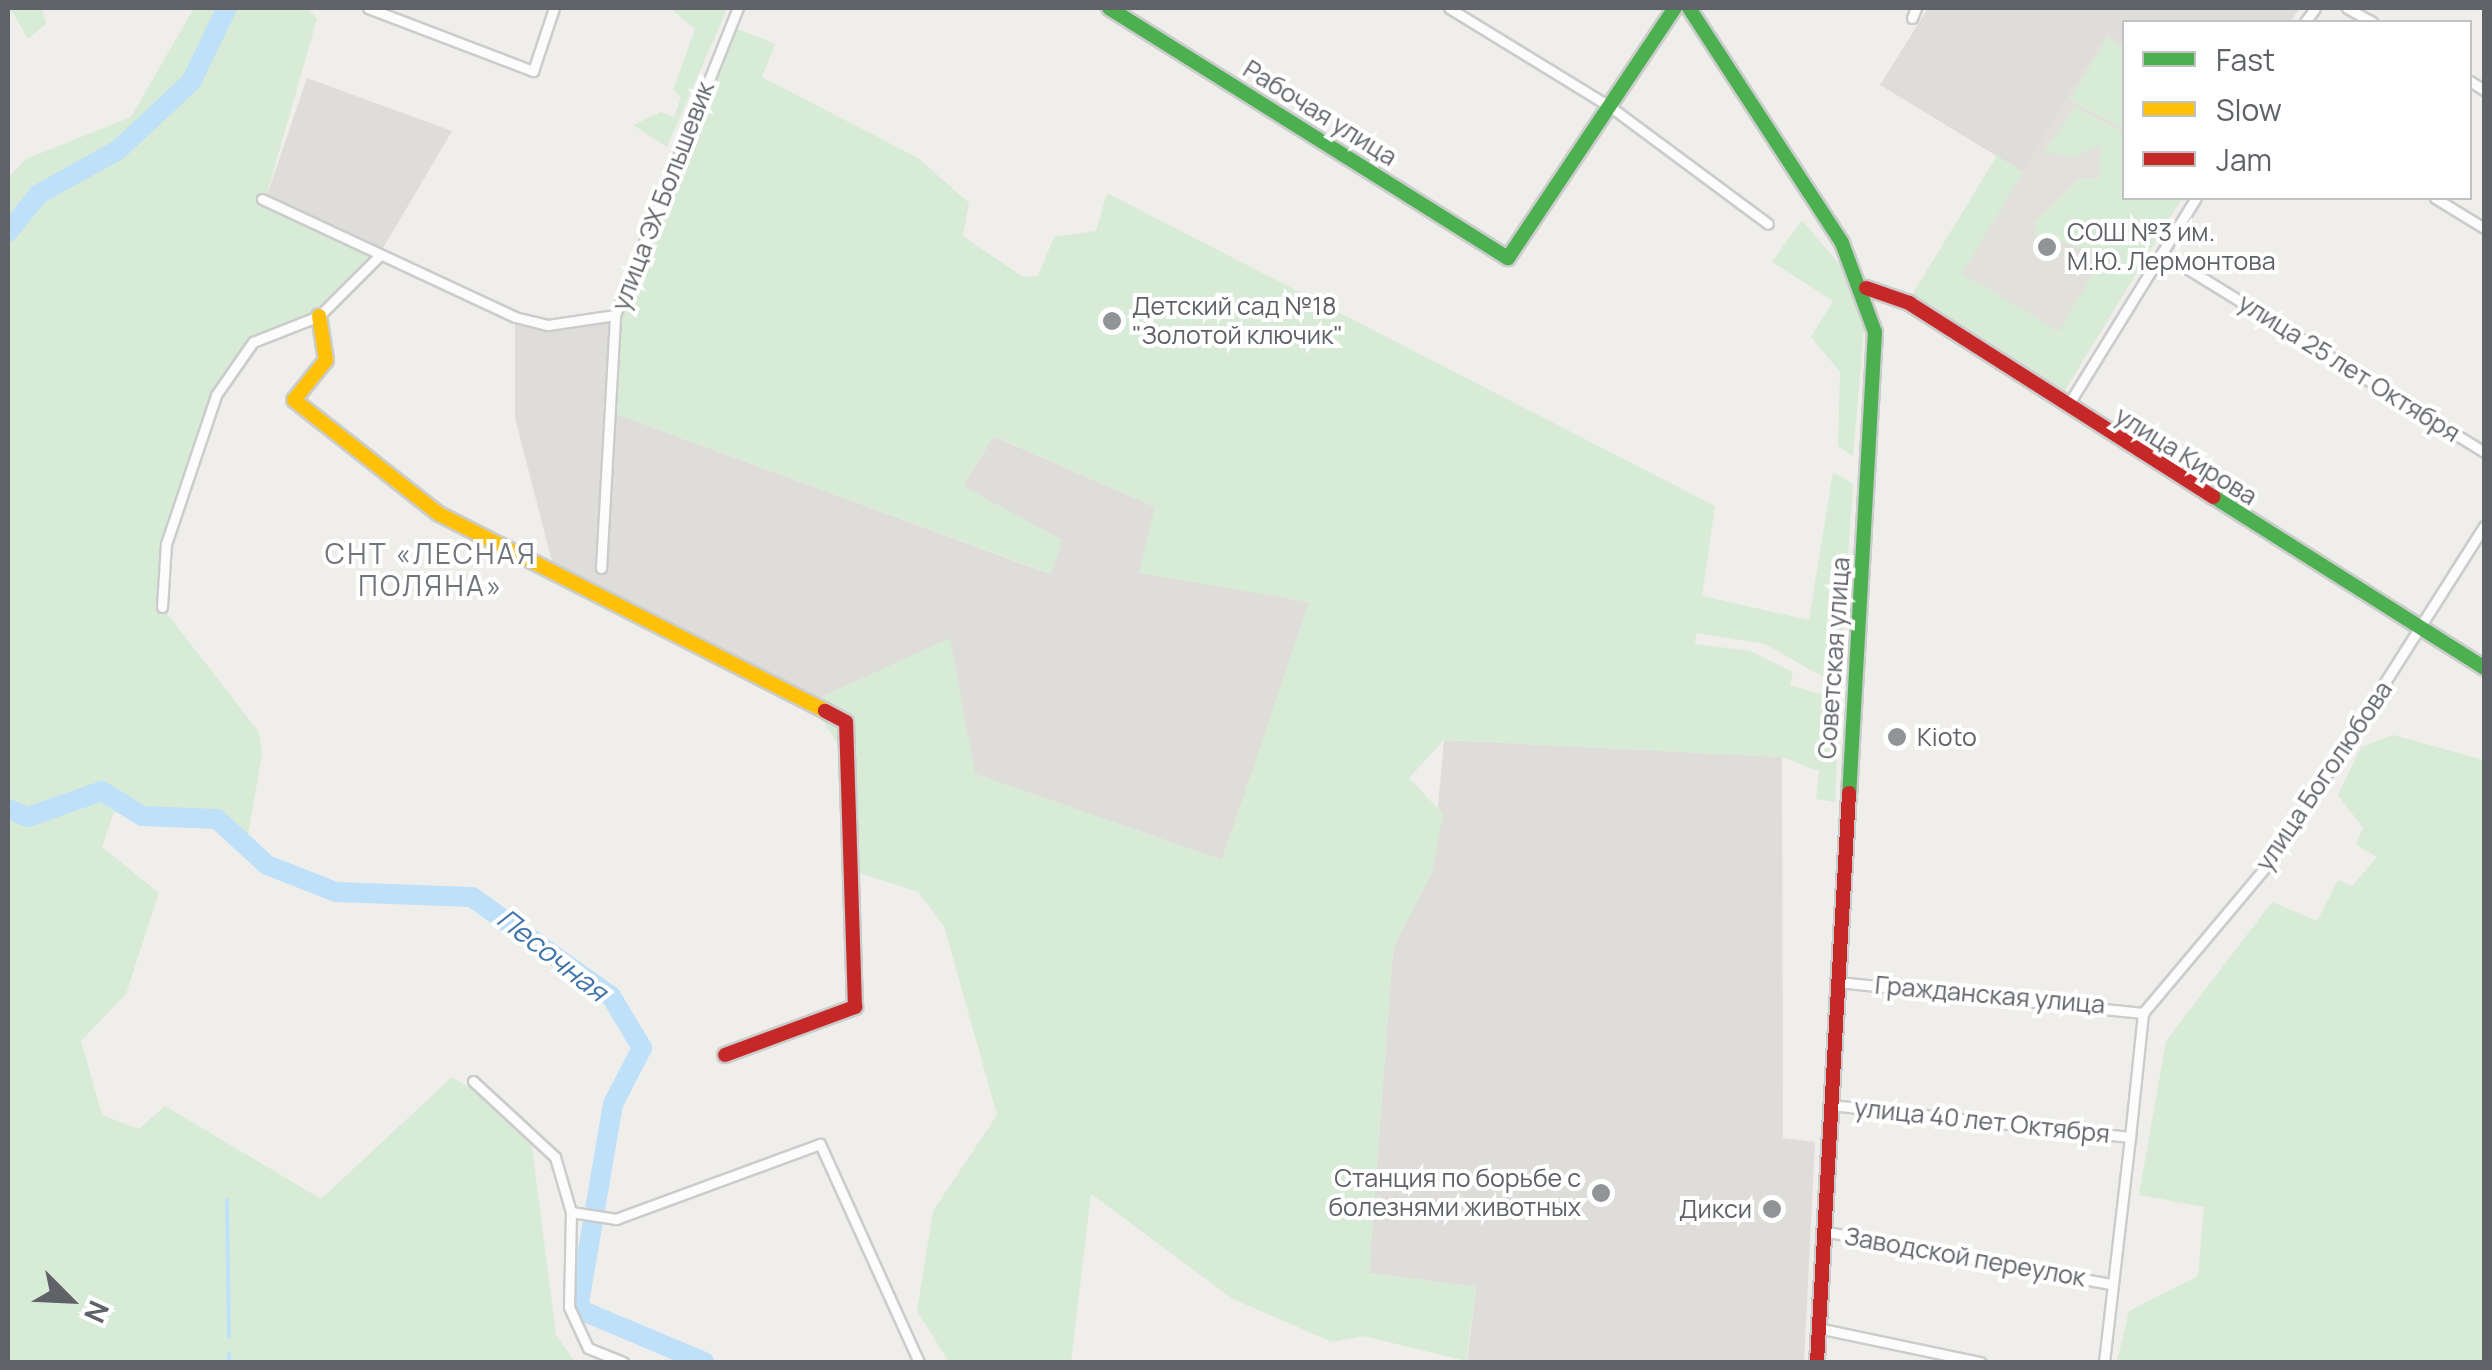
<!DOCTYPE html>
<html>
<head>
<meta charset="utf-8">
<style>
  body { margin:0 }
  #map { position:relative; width:2492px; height:1370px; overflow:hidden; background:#efeeea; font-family:Manrope,sans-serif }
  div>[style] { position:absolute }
  .industrial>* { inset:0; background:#dfddda }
  .education>* { inset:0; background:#e2e0da }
  .green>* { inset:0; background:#d8ebd6 }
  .stream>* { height:4px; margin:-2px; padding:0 2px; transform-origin:2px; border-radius:2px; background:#bfe0f9 }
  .river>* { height:20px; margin:-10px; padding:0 10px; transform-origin:10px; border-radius:10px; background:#bfe0f9 }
  .roads { filter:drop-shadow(2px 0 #cbcccc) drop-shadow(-2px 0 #cbcccc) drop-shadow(0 2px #cbcccc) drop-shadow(0 -2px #cbcccc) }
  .street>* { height:9px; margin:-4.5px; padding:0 4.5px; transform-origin:4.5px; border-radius:4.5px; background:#fdfcfc }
  .fast>* { height:14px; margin:-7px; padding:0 7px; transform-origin:7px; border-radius:7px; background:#4caf50 }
  .slow>* { height:14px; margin:-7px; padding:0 7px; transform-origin:7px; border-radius:7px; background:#ffc107 }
  .jam>* { height:14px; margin:-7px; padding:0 7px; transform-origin:7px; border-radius:7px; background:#c62828 }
  .dots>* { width:28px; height:28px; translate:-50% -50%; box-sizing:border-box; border:5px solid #fff; border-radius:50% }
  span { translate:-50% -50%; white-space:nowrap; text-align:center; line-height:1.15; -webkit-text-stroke:8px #fff; paint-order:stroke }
  .street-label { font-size:25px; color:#5f6368 }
  .poi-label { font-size:25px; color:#5f6368 }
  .left { translate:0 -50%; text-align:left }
  .right { translate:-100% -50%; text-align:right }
  .neighbourhood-label { font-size:28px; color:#70757a; letter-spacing:2.5px }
  .water-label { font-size:28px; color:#4174aa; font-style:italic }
  .frame { position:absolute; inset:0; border:10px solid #5f6368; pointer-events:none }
  .legend { position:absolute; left:2122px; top:20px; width:350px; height:180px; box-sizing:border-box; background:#fff; border:2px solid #bfc1c3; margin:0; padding:12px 18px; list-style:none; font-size:30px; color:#5f6368 }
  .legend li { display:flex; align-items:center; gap:20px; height:50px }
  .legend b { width:50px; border:2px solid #bfc1c3 }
  .north { position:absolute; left:20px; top:1250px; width:100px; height:100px; -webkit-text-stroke:8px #fff; paint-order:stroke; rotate:114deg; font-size:28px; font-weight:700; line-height:40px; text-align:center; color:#5f6368 }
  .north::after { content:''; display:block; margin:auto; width:35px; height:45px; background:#5f6368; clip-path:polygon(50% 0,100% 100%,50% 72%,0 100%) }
</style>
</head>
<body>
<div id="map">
  <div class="industrial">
    <i style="clip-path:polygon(1928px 8px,2300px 8px,2290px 22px,2124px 22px,2124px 45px,2107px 34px,2023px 172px,1880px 85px)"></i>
    <i style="clip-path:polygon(307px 78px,452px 131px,382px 250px,267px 195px)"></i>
    <i style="clip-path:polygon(615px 315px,603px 409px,1050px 574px,963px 486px,993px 436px,1155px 507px,1140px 573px,1310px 602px,1222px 860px,975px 774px,853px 683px,810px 702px,557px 581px,515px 418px,515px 317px,549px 325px)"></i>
    <i style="clip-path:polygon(1444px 740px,1782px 757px,1783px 1138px,1815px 1142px,1804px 1362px,1467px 1362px,1476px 1287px,1369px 1273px,1393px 948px,1432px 872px)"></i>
  </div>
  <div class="education">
    <i style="clip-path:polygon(2107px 34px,2124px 45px,2124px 198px,2182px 198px,2065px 390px,1911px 297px,1997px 156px,2023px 172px)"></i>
  </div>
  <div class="green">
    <i style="clip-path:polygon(10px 8px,42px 8px,46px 24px,28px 39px)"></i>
    <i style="clip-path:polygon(194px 8px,307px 8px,317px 19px,266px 197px,381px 254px,319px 316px,253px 342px,216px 395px,166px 544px,162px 607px,259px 732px,262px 755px,247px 840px,217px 819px,114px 812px,102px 847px,159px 893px,126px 994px,81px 1041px,102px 1115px,139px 1129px,165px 1106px,321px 1199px,452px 1077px,529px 1124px,556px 1335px,575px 1362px,8px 1362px,8px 178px,26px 159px,131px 117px)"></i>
    <i style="clip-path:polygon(670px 8px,727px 9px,667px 147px,633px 125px,661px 112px,674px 117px,681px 97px,673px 90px,695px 29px)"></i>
    <i style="clip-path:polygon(730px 26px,775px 44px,762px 77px,918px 158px,969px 203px,963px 236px,1023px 277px,1038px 276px,1054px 237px,1096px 231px,1107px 193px,1715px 506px,1702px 596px,1809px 620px,1833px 472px,1853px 484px,1839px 686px,1765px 644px,1696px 633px,1695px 644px,1750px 651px,1793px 672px,1790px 685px,1840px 700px,1835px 802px,1816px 799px,1819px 771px,1782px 757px,1444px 740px,1409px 778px,1443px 814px,1432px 872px,1393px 949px,1369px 1273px,1476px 1287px,1466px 1361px,1364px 1336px,1332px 1342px,1233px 1299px,1091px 1194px,1071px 1362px,949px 1362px,917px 1311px,933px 1211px,997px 1115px,944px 926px,918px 892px,860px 873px,843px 839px,839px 745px,810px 702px,950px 638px,975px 774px,1222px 860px,1309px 602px,1139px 573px,1155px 507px,994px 436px,963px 486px,1062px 540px,1051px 574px,603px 409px,615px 315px)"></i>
    <i style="clip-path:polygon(2108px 37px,2124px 47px,2124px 129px,2070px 100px)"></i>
    <i style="clip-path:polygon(2076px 107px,2124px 133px,2124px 198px,2182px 198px,2065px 390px,1911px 297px,1997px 156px,2023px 172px,1962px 273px,2059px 332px,2103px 255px,2060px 241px,2036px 248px,2035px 222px,2080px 178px,2099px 178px,2101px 145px,2074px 157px,2044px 151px)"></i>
    <i style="clip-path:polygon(1802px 220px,1850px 277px,1864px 328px,1853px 457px,1838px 446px,1840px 372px,1811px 337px,1833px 301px,1772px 262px)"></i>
    <i style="clip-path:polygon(2393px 735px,2484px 760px,2484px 1362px,2117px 1362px,2129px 1311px,2198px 1276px,2204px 1207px,2139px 1195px,2166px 1041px,2272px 902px,2317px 921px,2338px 880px,2352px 886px,2377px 857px,2356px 845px,2363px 828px,2338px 795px,2361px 747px)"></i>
  </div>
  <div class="stream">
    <i style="left:227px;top:1200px;width:137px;rotate:89.2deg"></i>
    <i style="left:229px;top:1354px;width:8px;rotate:90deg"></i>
  </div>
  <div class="river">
    <i style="left:8px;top:232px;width:49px;rotate:-50.8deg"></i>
    <i style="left:39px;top:194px;width:90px;rotate:-29.1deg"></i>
    <i style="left:118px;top:150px;width:100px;rotate:-43deg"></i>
    <i style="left:191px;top:82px;width:82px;rotate:-64.1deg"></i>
    <i style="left:8px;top:809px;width:22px;rotate:22deg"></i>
    <i style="left:28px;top:817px;width:78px;rotate:-19.4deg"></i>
    <i style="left:102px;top:791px;width:47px;rotate:32deg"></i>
    <i style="left:142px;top:816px;width:75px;rotate:2.3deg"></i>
    <i style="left:217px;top:819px;width:68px;rotate:42.6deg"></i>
    <i style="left:267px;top:865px;width:74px;rotate:21.4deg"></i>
    <i style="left:336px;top:892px;width:136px;rotate:2.1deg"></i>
    <i style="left:472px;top:897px;width:171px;rotate:35.5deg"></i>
    <i style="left:611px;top:996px;width:61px;rotate:59.2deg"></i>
    <i style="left:642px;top:1048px;width:63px;rotate:117.4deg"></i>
    <i style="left:613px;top:1104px;width:208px;rotate:99.7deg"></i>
    <i style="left:578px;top:1309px;width:137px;rotate:22.8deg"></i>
  </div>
  <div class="roads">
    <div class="street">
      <i style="left:368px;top:8px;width:177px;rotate:20.9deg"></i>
      <i style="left:533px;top:71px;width:66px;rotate:-71.6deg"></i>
      <i style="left:1449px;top:8px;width:191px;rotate:31.5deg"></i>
      <i style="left:1612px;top:108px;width:194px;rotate:36.6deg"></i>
      <i style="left:2347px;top:8px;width:29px;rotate:29deg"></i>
      <i style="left:1912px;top:18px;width:11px;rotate:-68deg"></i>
      <i style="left:2305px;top:22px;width:17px;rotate:-54deg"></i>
      <i style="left:2470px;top:81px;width:17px;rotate:33deg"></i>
      <i style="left:2435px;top:198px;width:57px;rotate:31.5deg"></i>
      <i style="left:262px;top:199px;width:279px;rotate:25deg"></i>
      <i style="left:515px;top:317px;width:34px;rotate:14deg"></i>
      <i style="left:548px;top:325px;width:68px;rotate:-8.5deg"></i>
      <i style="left:2162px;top:253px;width:379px;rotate:31.7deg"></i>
      <i style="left:2068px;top:405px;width:243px;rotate:-58.3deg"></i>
      <i style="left:601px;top:568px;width:253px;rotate:-86.8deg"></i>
      <i style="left:615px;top:315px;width:331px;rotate:-68.2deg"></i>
      <i style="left:162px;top:607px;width:63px;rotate:-86.4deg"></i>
      <i style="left:166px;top:544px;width:157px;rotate:-71.4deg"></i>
      <i style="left:216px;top:395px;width:65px;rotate:-55.1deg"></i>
      <i style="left:253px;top:342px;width:71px;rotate:-21.5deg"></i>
      <i style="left:319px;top:316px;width:83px;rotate:-45deg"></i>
      <i style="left:1837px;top:982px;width:308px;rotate:5.8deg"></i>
      <i style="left:2143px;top:1013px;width:204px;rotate:-50deg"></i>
      <i style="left:2274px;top:857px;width:392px;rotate:-57.6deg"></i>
      <i style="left:473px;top:1081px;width:112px;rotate:42.8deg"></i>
      <i style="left:555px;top:1157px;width:57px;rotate:73.8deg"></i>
      <i style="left:571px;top:1212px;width:95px;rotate:91.2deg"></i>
      <i style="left:569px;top:1307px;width:45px;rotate:65.1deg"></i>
      <i style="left:588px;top:1348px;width:38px;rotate:22deg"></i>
      <i style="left:1830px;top:1105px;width:302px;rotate:6.1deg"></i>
      <i style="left:2130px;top:1137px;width:125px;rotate:-84deg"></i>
      <i style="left:571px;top:1212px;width:46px;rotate:8.8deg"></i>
      <i style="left:616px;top:1219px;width:217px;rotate:-20.2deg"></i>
      <i style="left:820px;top:1144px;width:239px;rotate:65.6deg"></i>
      <i style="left:1822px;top:1231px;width:293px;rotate:10.4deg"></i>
      <i style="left:1818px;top:1328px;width:166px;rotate:11.9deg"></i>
      <i style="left:2104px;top:1362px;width:226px;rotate:-83.4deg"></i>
    </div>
    <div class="fast">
      <i style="left:1109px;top:8px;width:471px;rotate:32.1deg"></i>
      <i style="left:1508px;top:258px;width:301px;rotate:-56.3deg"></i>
      <i style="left:1689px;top:8px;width:280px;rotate:56.9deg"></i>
      <i style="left:1842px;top:243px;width:95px;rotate:69.7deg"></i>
      <i style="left:1875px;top:332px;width:462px;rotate:93.2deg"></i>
      <i style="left:2214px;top:497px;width:320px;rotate:32.3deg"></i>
    </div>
    <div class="slow">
      <i style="left:319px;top:316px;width:45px;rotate:81deg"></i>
      <i style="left:326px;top:360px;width:51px;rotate:128.7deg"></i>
      <i style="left:294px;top:400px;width:184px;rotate:38.2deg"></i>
      <i style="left:439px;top:514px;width:433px;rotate:27deg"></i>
    </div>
    <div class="jam">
      <i style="left:1866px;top:288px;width:46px;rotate:19.2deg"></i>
      <i style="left:1909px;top:303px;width:361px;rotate:32.5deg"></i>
      <i style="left:725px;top:1055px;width:139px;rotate:-20.3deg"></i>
      <i style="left:855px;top:1007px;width:285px;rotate:-91.8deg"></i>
      <i style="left:846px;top:722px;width:24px;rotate:-152deg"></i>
      <i style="left:1817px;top:1362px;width:570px;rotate:-86.78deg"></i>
    </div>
  </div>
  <div class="dots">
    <i style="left:2047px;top:247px;background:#919496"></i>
    <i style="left:1112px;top:321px;background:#919496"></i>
    <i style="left:1897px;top:737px;background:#919496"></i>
    <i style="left:1601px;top:1193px;background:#919496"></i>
    <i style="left:1772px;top:1209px;background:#919496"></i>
  </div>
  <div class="street-label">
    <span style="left:1320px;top:113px;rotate:32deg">Рабочая улица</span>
    <span style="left:663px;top:196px;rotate:-69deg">улица ЭХ Большевик</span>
    <span style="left:2349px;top:368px;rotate:32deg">улица 25 лет Октября</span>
    <span style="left:2186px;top:456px;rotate:32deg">улица Кирова</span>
    <span style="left:1834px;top:658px;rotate:-86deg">Советская улица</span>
    <span style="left:2324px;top:776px;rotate:-56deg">улица Боголюбова</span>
    <span style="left:1990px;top:995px;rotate:5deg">Гражданская улица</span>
    <span style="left:1982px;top:1121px;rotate:6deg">улица 40 лет Октября</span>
    <span style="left:1965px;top:1257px;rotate:10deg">Заводской переулок</span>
  </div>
  <div class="poi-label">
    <span class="left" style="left:2067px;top:247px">СОШ №3 им.<br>М.Ю. Лермонтова</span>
    <span class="left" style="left:1132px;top:321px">Детский сад №18<br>"Золотой ключик"</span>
    <span class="left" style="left:1917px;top:737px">Kioto</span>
    <span class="right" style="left:1581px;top:1193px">Станция по борьбе с<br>болезнями животных</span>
    <span class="right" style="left:1752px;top:1209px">Дикси</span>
  </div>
  <div class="neighbourhood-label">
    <span style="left:431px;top:569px">СНТ «ЛЕСНАЯ<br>ПОЛЯНА»</span>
  </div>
  <div class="water-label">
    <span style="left:553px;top:954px;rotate:38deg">Песочная</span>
  </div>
  <div class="frame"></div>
  <ul class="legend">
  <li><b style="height:12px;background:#4caf50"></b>Fast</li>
  <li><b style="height:12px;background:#ffc107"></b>Slow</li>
  <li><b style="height:12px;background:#c62828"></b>Jam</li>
  </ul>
  <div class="north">N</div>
</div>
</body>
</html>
